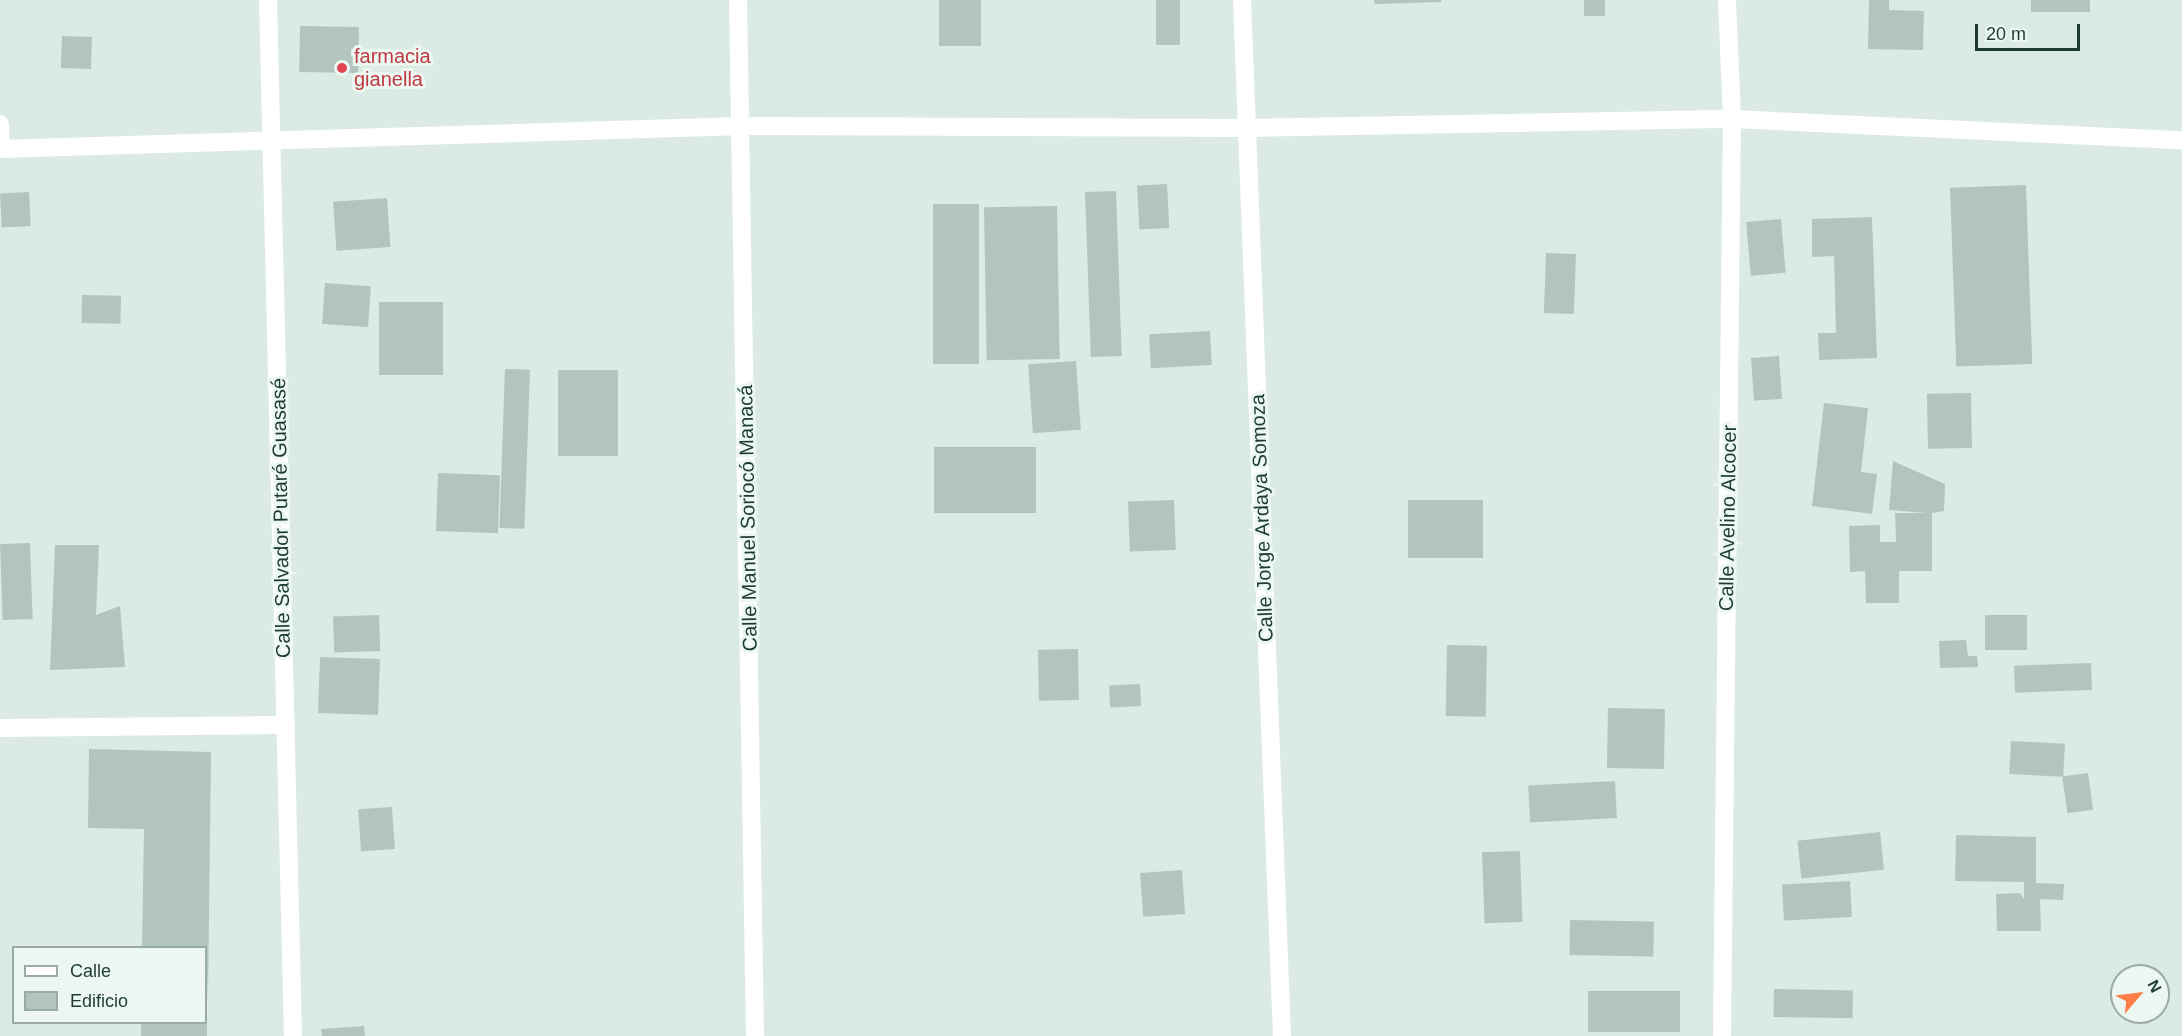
<!DOCTYPE html>
<html>
<head>
<meta charset="utf-8">
<style>
  body { margin:0 }
  #map { position:relative; width:2182px; height:1036px; overflow:hidden; background:#dceae4; font-family:Helvetica,sans-serif }
  div>[style] { position:absolute }
  .building>* { inset:0; background:#b1c5be; transform-origin:0 0 }
  .minor>* { height:18px; margin:-9px; padding:0 9px; transform-origin:9px; border-radius:9px; background:#fff }
  .dots>* { width:16px; height:16px; translate:-50% -50%; box-sizing:border-box; border:3px solid #ecf7f2; border-radius:50% }
  span { translate:-50% -50%; white-space:nowrap; text-align:center; line-height:1.15; -webkit-text-stroke:6px #ecf7f2; paint-order:stroke }
  .health-label { font-size:20px; color:#be3a42 }
  .left { translate:0 -50%; text-align:left }
  .street-label { font-size:20px; color:#1d3a34 }
  .legend { position:absolute; left:12px; top:946px; width:195px; height:78px; box-sizing:border-box; background:#ecf7f2; border:2px solid #99aba6; margin:0; padding:8px 10px; list-style:none; font-size:18px; color:#1d3a34 }
  .legend li { display:flex; align-items:center; gap:12px; height:30px }
  .legend b { width:30px; border:2px solid #99aba6 }
  .north { position:absolute; left:2110px; top:964px; width:60px; height:60px; box-sizing:border-box; background:#ecf7f2; border:2px solid #99aba6; border-radius:50%; rotate:62deg; font-size:16px; font-weight:700; line-height:24px; text-align:center; color:#1d3a34 }
  .north::after { content:''; display:block; margin:auto; width:21px; height:27px; background:#fe7d46; clip-path:polygon(50% 0,100% 100%,50% 72%,0 100%) }
  .scale { position:absolute; left:1975px; top:24px; width:105px; height:27px; box-sizing:border-box; border:3px solid #1d3a34; border-top:0; padding-left:8px; font-size:18px; line-height:21px; white-space:nowrap; color:#1d3a34; -webkit-text-stroke:4px #ecf7f2; paint-order:stroke }
</style>
</head>
<body>
<div id="map">
  <div class="building">
    <i style="left:939px;top:0;width:42px;height:46px"></i>
    <i style="left:1156px;top:0;width:24px;height:45px"></i>
    <i style="clip-path:polygon(1374px 0,1441px 0,1441px 2px,1375px 4px)"></i>
    <i style="left:1584px;top:0;width:21px;height:16px"></i>
    <i style="clip-path:polygon(1869px 0,1889px 0,1889px 10px,1924px 11px,1923px 50px,1868px 49px)"></i>
    <i style="left:2031px;top:0;width:59px;height:12px"></i>
    <i style="left:300px;top:26px;width:59px;height:46px;rotate:1deg"></i>
    <i style="left:62px;top:36px;width:30px;height:32px;rotate:2deg"></i>
    <i style="left:1167px;top:184px;width:44px;height:30px;rotate:87deg"></i>
    <i style="left:2026px;top:185px;width:179px;height:76px;rotate:88deg"></i>
    <i style="left:1116px;top:191px;width:165px;height:31px;rotate:88deg"></i>
    <i style="left:29px;top:192px;width:34px;height:29px;rotate:87deg"></i>
    <i style="left:387px;top:198px;width:49px;height:54px;rotate:86deg"></i>
    <i style="left:933px;top:204px;width:46px;height:160px"></i>
    <i style="left:1057px;top:206px;width:153px;height:73px;rotate:89deg"></i>
    <i style="clip-path:polygon(1872px 217px,1877px 358px,1819px 360px,1818px 333px,1836px 333px,1834px 256px,1812px 257px,1812px 219px)"></i>
    <i style="left:1781px;top:219px;width:54px;height:35px;rotate:85deg"></i>
    <i style="left:1546px;top:253px;width:30px;height:60px;rotate:2deg"></i>
    <i style="left:325px;top:283px;width:46px;height:41px;rotate:4deg"></i>
    <i style="left:82px;top:295px;width:39px;height:28px;rotate:1deg"></i>
    <i style="left:379px;top:302px;width:64px;height:73px"></i>
    <i style="left:1210px;top:331px;width:34px;height:61px;rotate:87deg"></i>
    <i style="left:1779px;top:356px;width:43px;height:28px;rotate:86deg"></i>
    <i style="left:1076px;top:361px;width:69px;height:48px;rotate:86deg"></i>
    <i style="left:505px;top:369px;width:25px;height:159px;rotate:2deg"></i>
    <i style="left:558px;top:370px;width:60px;height:86px"></i>
    <i style="left:1971px;top:393px;width:55px;height:44px;rotate:89deg"></i>
    <i style="clip-path:polygon(1824px 403px,1868px 408px,1861px 472px,1877px 474px,1872px 514px,1812px 506px)"></i>
    <i style="left:934px;top:447px;width:102px;height:66px"></i>
    <i style="clip-path:polygon(1893px 461px,1945px 484px,1944px 511px,1932px 513px,1932px 571px,1899px 571px,1899px 603px,1866px 603px,1865px 571px,1850px 572px,1849px 526px,1880px 525px,1880px 542px,1896px 542px,1895px 513px,1927px 513px,1889px 510px)"></i>
    <i style="left:438px;top:473px;width:62px;height:58px;rotate:2deg"></i>
    <i style="left:1174px;top:500px;width:50px;height:46px;rotate:88deg"></i>
    <i style="left:1408px;top:500px;width:75px;height:58px"></i>
    <i style="left:30px;top:543px;width:76px;height:30px;rotate:88deg"></i>
    <i style="clip-path:polygon(55px 545px,99px 545px,96px 615px,120px 606px,125px 667px,50px 670px)"></i>
    <i style="left:379px;top:615px;width:36px;height:46px;rotate:88deg"></i>
    <i style="left:1985px;top:615px;width:42px;height:35px"></i>
    <i style="clip-path:polygon(1966px 640px,1968px 656px,1977px 656px,1978px 667px,1940px 668px,1939px 641px)"></i>
    <i style="left:1447px;top:645px;width:40px;height:71px;rotate:1deg"></i>
    <i style="left:1078px;top:649px;width:51px;height:40px;rotate:89deg"></i>
    <i style="left:320px;top:657px;width:60px;height:56px;rotate:2deg"></i>
    <i style="left:2091px;top:663px;width:27px;height:77px;rotate:88deg"></i>
    <i style="left:1140px;top:684px;width:22px;height:31px;rotate:87deg"></i>
    <i style="left:1608px;top:708px;width:57px;height:60px;rotate:1deg"></i>
    <i style="left:2011px;top:741px;width:54px;height:33px;rotate:3deg"></i>
    <i style="clip-path:polygon(89px 749px,211px 752px,208px 998px,206px 948px,142px 948px,144px 829px,88px 828px)"></i>
    <i style="left:2088px;top:773px;width:37px;height:26px;rotate:82deg"></i>
    <i style="left:1615px;top:781px;width:37px;height:87px;rotate:87deg"></i>
    <i style="left:392px;top:807px;width:42px;height:34px;rotate:86deg"></i>
    <i style="left:1880px;top:832px;width:38px;height:83px;rotate:84deg"></i>
    <i style="clip-path:polygon(1956px 835px,2036px 837px,2036px 883px,2064px 884px,2063px 900px,2040px 899px,2041px 931px,1997px 931px,1996px 894px,2020px 893px,2024px 899px,2024px 882px,1955px 881px)"></i>
    <i style="left:1520px;top:851px;width:71px;height:38px;rotate:88deg"></i>
    <i style="left:1182px;top:870px;width:44px;height:42px;rotate:86deg"></i>
    <i style="left:1850px;top:881px;width:36px;height:68px;rotate:87deg"></i>
    <i style="left:1570px;top:920px;width:84px;height:35px;rotate:1deg"></i>
    <i style="left:1774px;top:989px;width:79px;height:28px;rotate:1deg"></i>
    <i style="left:1588px;top:991px;width:92px;height:41px"></i>
    <i style="left:141px;top:1022px;width:66px;height:14px"></i>
    <i style="clip-path:polygon(364px 1026px,365px 1036px,322px 1036px,321px 1029px)"></i>
  </div>
  <div class="minor">
    <i style="left:268px;top:0;width:1036px;rotate:88.62deg"></i>
    <i style="left:738px;top:0;width:1036px;rotate:89.06deg"></i>
    <i style="left:1242px;top:0;width:1037px;rotate:87.79deg"></i>
    <i style="left:0;top:124px;width:25px;rotate:88deg"></i>
    <i style="left:0;top:149px;width:742px;rotate:-1.78deg"></i>
    <i style="left:742px;top:126px;width:505px;rotate:0.23deg"></i>
    <i style="left:1247px;top:128px;width:485px;rotate:-1.1deg"></i>
    <i style="left:1732px;top:119px;width:450px;rotate:2.7deg"></i>
    <i style="left:0;top:728px;width:286px;rotate:-0.6deg"></i>
    <i style="left:1722px;top:1036px;width:917px;rotate:-89.38deg"></i>
    <i style="left:1732px;top:119px;width:119px;rotate:-92.4deg"></i>
  </div>
  <div class="dots">
    <i style="left:342px;top:68px;background:#e0444e"></i>
  </div>
  <div class="health-label">
    <span class="left" style="left:354px;top:68px">farmacia<br>gianella</span>
  </div>
  <div class="street-label">
    <span style="left:281px;top:518px;rotate:-91deg">Calle Salvador Putaré Guasasé</span>
    <span style="left:748px;top:518px;rotate:-91deg">Calle Manuel Soriocó Manacá</span>
    <span style="left:1262px;top:518px;rotate:-92deg">Calle Jorge Ardaya Somoza</span>
    <span style="left:1728px;top:518px;rotate:-89deg">Calle Avelino Alcocer</span>
  </div>
  <ul class="legend">
  <li><b style="height:8px;background:#fff"></b>Calle</li>
  <li><b style="height:16px;background:#b1c5be"></b>Edificio</li>
  </ul>
  <div class="north">N</div>
  <div class="scale">20 m</div>
</div>
</body>
</html>
